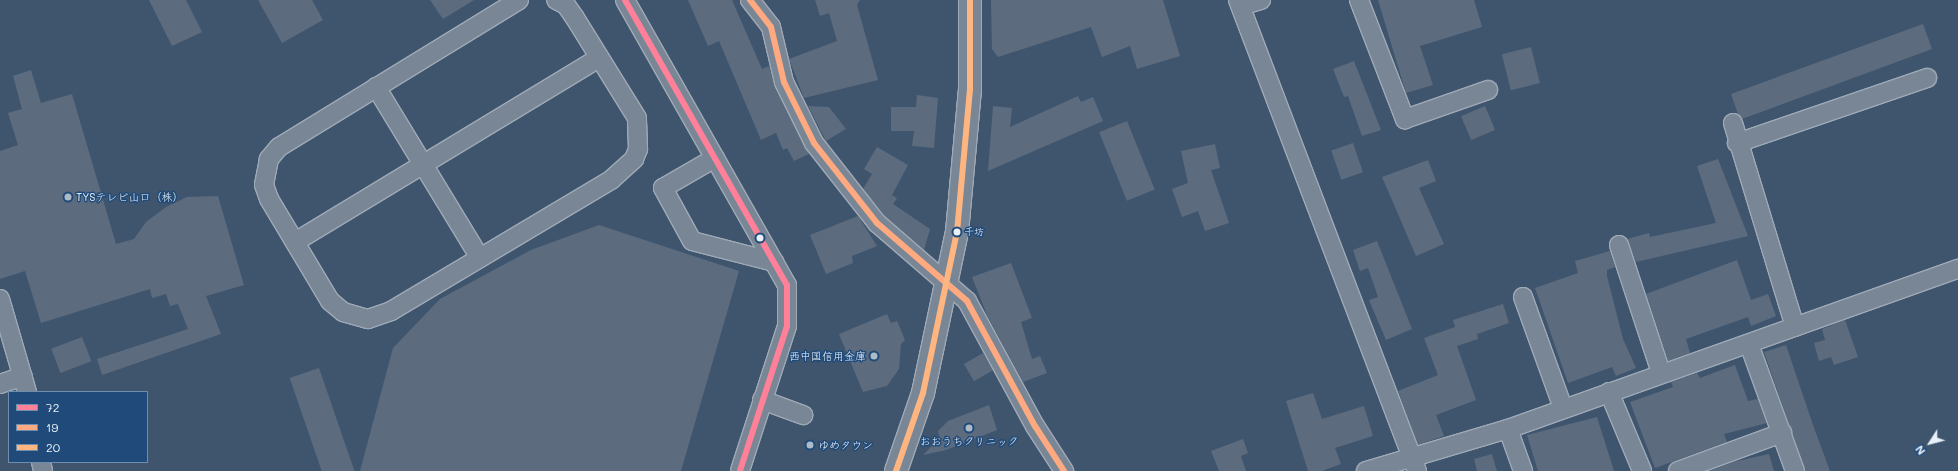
<!DOCTYPE html>
<html>
<head>
<meta charset="utf-8">
<style>
  body { margin:0 }
  #map { position:relative; width:1958px; height:471px; overflow:hidden; background:#3f556e; font-family:Mali,"Klee One",sans-serif }
  div>[style] { position:absolute }
  .building>* { inset:0; background:#5c6c7e; transform-origin:0 0 }
  .roads { filter:drop-shadow(1px 0 #9faab7) drop-shadow(-1px 0 #9faab7) drop-shadow(0 1px #9faab7) drop-shadow(0 -1px #9faab7) }
  .minor>* { height:18px; margin:-9px; padding:0 9px; transform-origin:9px; border-radius:9px; background:#798695 }
  .major>* { height:22px; margin:-11px; padding:0 11px; transform-origin:11px; border-radius:11px; background:#798695 }
  .bus-1>* { height:6px; margin:-3px; padding:0 3px; transform-origin:3px; border-radius:3px; background:#ff8098 }
  .bus-2>* { height:6px; margin:-3px; padding:0 3px; transform-origin:3px; border-radius:3px; background:#ffa980 }
  .bus-3>* { height:6px; margin:-3px; padding:0 3px; transform-origin:3px; border-radius:3px; background:#ffb580 }
  .dots>* { width:11px; height:11px; translate:-50% -50%; box-sizing:border-box; border:2px solid #1f4a7a; border-radius:50% }
  span { translate:-50% -50%; white-space:nowrap; text-align:center; line-height:1.15; -webkit-text-stroke:3px #1f4a7a; paint-order:stroke }
  .bus-label { font-size:10px; color:#e8f1f8 }
  .left { translate:0 -50%; text-align:left }
  .poi-label { font-size:11px; color:#e8f1f8 }
  .right { translate:-100% -50%; text-align:right }
  .legend { position:absolute; left:8px; top:391px; width:140px; height:72px; box-sizing:border-box; background:#1f4a7a; border:1px solid #6f8dac; margin:0; padding:5px 7px; list-style:none; font-size:12px; color:#e8f1f8 }
  .legend li { display:flex; align-items:center; gap:8px; height:20px }
  .legend b { width:20px; border:1px solid #6f8dac }
  .north { position:absolute; left:1910px; top:423px; width:40px; height:40px; -webkit-text-stroke:3px #1f4a7a; paint-order:stroke; rotate:234deg; font-size:11px; font-weight:700; line-height:16px; text-align:center; color:#e8f1f8 }
  .north::after { content:''; display:block; margin:auto; width:14px; height:18px; background:#e8f1f8; clip-path:polygon(50% 0,100% 100%,50% 72%,0 100%) }
</style>
</head>
<body>
<div id="map">
  <div class="building">
    <i style="clip-path:polygon(149px 0,186px 0,202px 32px,172px 46px)"></i>
    <i style="clip-path:polygon(258px 0,312px 0,323px 20px,282px 43px)"></i>
    <i style="clip-path:polygon(430px 0,474px 0,443px 19px)"></i>
    <i style="clip-path:polygon(688px 0,732px 0,762px 69px,769px 66px,775px 86px,809px 154px,794px 161px,787px 148px,783px 150px,776px 133px,761px 140px,719px 41px,708px 46px)"></i>
    <i style="clip-path:polygon(815px 0,860px 0,857px 5px,878px 80px,804px 98px,789px 59px,837px 41px,829px 13px,820px 16px)"></i>
    <i style="clip-path:polygon(991px 0,1163px 0,1180px 56px,1137px 69px,1130px 46px,1102px 57px,1091px 27px,998px 57px,992px 49px)"></i>
    <i style="clip-path:polygon(1378px 0,1474px 0,1482px 27px,1420px 46px,1433px 85px,1406px 93px)"></i>
    <i style="clip-path:polygon(1923px 24px,1932px 49px,1742px 119px,1738px 114px,1731px 94px)"></i>
    <i style="left:1531px;top:47px;width:37px;height:30px;rotate:76deg"></i>
    <i style="clip-path:polygon(1354px 61px,1381px 130px,1362px 136px,1348px 96px,1344px 97px,1333px 69px)"></i>
    <i style="clip-path:polygon(31px 70px,41px 103px,72px 94px,116px 244px,134px 239px,146px 222px,166px 207px,187px 197px,218px 196px,244px 285px,206px 296px,221px 334px,102px 375px,97px 359px,188px 329px,178px 304px,170px 306px,166px 294px,152px 298px,150px 289px,41px 323px,25px 271px,0 279px,0 151px,18px 145px,8px 113px,22px 109px,13px 76px)"></i>
    <i style="clip-path:polygon(917px 95px,938px 98px,934px 148px,912px 146px,914px 131px,891px 131px,891px 107px,916px 107px)"></i>
    <i style="clip-path:polygon(1078px 96px,1081px 102px,1093px 97px,1103px 121px,988px 171px,993px 106px,1012px 108px,1010px 127px)"></i>
    <i style="clip-path:polygon(808px 106px,829px 107px,846px 129px,826px 141px)"></i>
    <i style="left:1485px;top:106px;width:26px;height:26px;rotate:67deg"></i>
    <i style="left:1127px;top:121px;width:74px;height:30px;rotate:68deg"></i>
    <i style="left:1353px;top:143px;width:31px;height:23px;rotate:71deg"></i>
    <i style="clip-path:polygon(1215px 144px,1220px 168px,1211px 170px,1229px 223px,1205px 231px,1198px 211px,1182px 217px,1172px 189px,1188px 183px,1181px 151px)"></i>
    <i style="clip-path:polygon(877px 147px,908px 165px,892px 195px,897px 198px,893px 204px,930px 229px,924px 250px,885px 216px,863px 189px,872px 174px,864px 169px)"></i>
    <i style="clip-path:polygon(1718px 159px,1748px 236px,1636px 262px,1627px 239px,1649px 233px,1650px 237px,1716px 223px,1697px 166px)"></i>
    <i style="clip-path:polygon(1428px 160px,1436px 181px,1419px 188px,1444px 244px,1416px 256px,1382px 177px)"></i>
    <i style="clip-path:polygon(858px 216px,877px 246px,852px 256px,853px 263px,826px 274px,810px 235px)"></i>
    <i style="clip-path:polygon(599px 225px,739px 271px,681px 471px,360px 471px,393px 348px,440px 299px,531px 250px)"></i>
    <i style="clip-path:polygon(1377px 241px,1412px 329px,1386px 340px,1369px 300px,1378px 297px,1368px 268px,1360px 271px,1353px 250px)"></i>
    <i style="clip-path:polygon(1610px 251px,1615px 267px,1607px 270px,1607px 276px,1623px 339px,1636px 368px,1616px 376px,1612px 367px,1568px 383px,1535px 288px,1578px 273px,1575px 261px)"></i>
    <i style="clip-path:polygon(1737px 260px,1751px 300px,1768px 294px,1776px 316px,1751px 326px,1748px 317px,1686px 339px,1690px 353px,1668px 361px,1646px 294px)"></i>
    <i style="clip-path:polygon(1011px 263px,1032px 318px,1021px 322px,1032px 359px,1040px 356px,1047px 373px,1023px 382px,987px 315px,972px 277px)"></i>
    <i style="clip-path:polygon(1503px 304px,1509px 323px,1477px 334px,1478px 339px,1457px 346px,1476px 400px,1436px 415px,1444px 436px,1418px 445px,1398px 391px,1438px 375px,1424px 338px,1455px 327px,1453px 320px)"></i>
    <i style="clip-path:polygon(887px 314px,891px 323px,897px 321px,905px 340px,901px 344px,899px 369px,887px 386px,863px 392px,839px 334px)"></i>
    <i style="clip-path:polygon(1845px 320px,1858px 357px,1834px 365px,1831px 357px,1819px 361px,1814px 343px,1825px 340px,1822px 329px)"></i>
    <i style="left:82px;top:337px;width:26px;height:33px;rotate:69deg"></i>
    <i style="clip-path:polygon(1786px 345px,1813px 425px,1830px 471px,1805px 471px,1764px 352px)"></i>
    <i style="left:983px;top:353px;width:20px;height:22px;rotate:60deg"></i>
    <i style="clip-path:polygon(1735px 365px,1748px 401px,1758px 399px,1767px 423px,1724px 434px,1727px 442px,1655px 468px,1630px 402px,1673px 387px,1671px 382px,1697px 373px,1700px 378px)"></i>
    <i style="left:319px;top:368px;width:109px;height:31px;rotate:71deg"></i>
    <i style="clip-path:polygon(1313px 393px,1322px 419px,1364px 406px,1373px 436px,1335px 448px,1341px 464px,1322px 471px,1308px 471px,1286px 401px)"></i>
    <i style="clip-path:polygon(989px 405px,997px 430px,946px 450px,923px 455px,940px 438px,938px 431px,948px 421px)"></i>
    <i style="clip-path:polygon(1597px 417px,1614px 471px,1538px 471px,1527px 435px)"></i>
    <i style="clip-path:polygon(1243px 439px,1248px 453px,1241px 456px,1246px 471px,1219px 471px,1211px 451px)"></i>
    <i style="clip-path:polygon(1492px 454px,1497px 471px,1477px 471px,1474px 459px)"></i>
    <i style="clip-path:polygon(1769px 454px,1774px 471px,1709px 471px,1733px 462px)"></i>
  </div>
  <div class="roads">
    <div class="minor">
      <i style="left:519px;top:0;width:281px;rotate:148.5deg"></i>
      <i style="left:279px;top:147px;width:16px;rotate:130deg"></i>
      <i style="left:269px;top:159px;width:26px;rotate:101deg"></i>
      <i style="left:264px;top:185px;width:15px;rotate:70deg"></i>
      <i style="left:269px;top:199px;width:119px;rotate:59.1deg"></i>
      <i style="left:330px;top:301px;width:17px;rotate:40deg"></i>
      <i style="left:343px;top:312px;width:26px;rotate:16deg"></i>
      <i style="left:368px;top:319px;width:24px;rotate:-19deg"></i>
      <i style="left:391px;top:311px;width:257px;rotate:-30.8deg"></i>
      <i style="left:612px;top:179px;width:30px;rotate:-42deg"></i>
      <i style="left:634px;top:159px;width:11px;rotate:-68deg"></i>
      <i style="left:638px;top:149px;width:31px;rotate:-92deg"></i>
      <i style="left:637px;top:118px;width:118px;rotate:-121.8deg"></i>
      <i style="left:575px;top:18px;width:16px;rotate:-125deg"></i>
      <i style="left:566px;top:5px;width:11px;rotate:-153deg"></i>
      <i style="left:625px;top:0;width:328px;rotate:60.4deg"></i>
      <i style="left:787px;top:285px;width:41px;rotate:90deg"></i>
      <i style="left:787px;top:326px;width:152px;rotate:108deg"></i>
      <i style="left:750px;top:0;width:34px;rotate:52deg"></i>
      <i style="left:771px;top:27px;width:57px;rotate:76.7deg"></i>
      <i style="left:784px;top:82px;width:68px;rotate:63.8deg"></i>
      <i style="left:814px;top:143px;width:102px;rotate:51.8deg"></i>
      <i style="left:877px;top:223px;width:119px;rotate:40.9deg"></i>
      <i style="left:967px;top:301px;width:142px;rotate:61.5deg"></i>
      <i style="left:1035px;top:426px;width:54px;rotate:57.2deg"></i>
      <i style="left:1238px;top:0;width:504px;rotate:69.19deg"></i>
      <i style="left:1359px;top:0;width:128px;rotate:68.9deg"></i>
      <i style="left:1405px;top:119px;width:88px;rotate:-19.3deg"></i>
      <i style="left:1241px;top:6px;width:21px;rotate:-17deg"></i>
      <i style="left:376px;top:87px;width:200px;rotate:58.7deg"></i>
      <i style="left:1733px;top:123px;width:213px;rotate:73.1deg"></i>
      <i style="left:1737px;top:143px;width:201px;rotate:-18.9deg"></i>
      <i style="left:715px;top:158px;width:60px;rotate:150deg"></i>
      <i style="left:663px;top:188px;width:60px;rotate:61.3deg"></i>
      <i style="left:692px;top:241px;width:85px;rotate:14.4deg"></i>
      <i style="left:295px;top:242px;width:355px;rotate:-31.2deg"></i>
      <i style="left:1619px;top:245px;width:135px;rotate:71.8deg"></i>
      <i style="left:1523px;top:297px;width:118px;rotate:70.2deg"></i>
      <i style="left:0;top:299px;width:97px;rotate:73.8deg"></i>
      <i style="left:1749px;top:344px;width:135px;rotate:70.1deg"></i>
      <i style="left:0;top:384px;width:24px;rotate:-19deg"></i>
      <i style="left:1609px;top:392px;width:86px;rotate:67.3deg"></i>
      <i style="left:762px;top:400px;width:44px;rotate:20.1deg"></i>
      <i style="left:1508px;top:429px;width:45px;rotate:70.3deg"></i>
      <i style="left:41px;top:462px;width:9px;rotate:77deg"></i>
      <i style="left:1366px;top:471px;width:148px;rotate:-16.5deg"></i>
      <i style="left:1508px;top:429px;width:478px;rotate:-19.6deg"></i>
      <i style="left:1678px;top:471px;width:111px;rotate:-20.1deg"></i>
    </div>
    <div class="major">
      <i style="left:896px;top:471px;width:83px;rotate:-70.9deg"></i>
      <i style="left:923px;top:393px;width:165px;rotate:-78.1deg"></i>
      <i style="left:957px;top:232px;width:143px;rotate:-84.8deg"></i>
      <i style="left:970px;top:90px;width:90px;rotate:-90deg"></i>
    </div>
  </div>
  <div class="bus-1">
    <i style="left:625px;top:0;width:328px;rotate:60.4deg"></i>
    <i style="left:787px;top:285px;width:41px;rotate:90deg"></i>
    <i style="left:787px;top:326px;width:152px;rotate:108deg"></i>
  </div>
  <div class="bus-2">
    <i style="left:750px;top:0;width:34px;rotate:52deg"></i>
    <i style="left:771px;top:27px;width:57px;rotate:76.7deg"></i>
    <i style="left:784px;top:82px;width:68px;rotate:63.8deg"></i>
    <i style="left:814px;top:143px;width:102px;rotate:51.8deg"></i>
    <i style="left:877px;top:223px;width:119px;rotate:40.9deg"></i>
    <i style="left:967px;top:301px;width:142px;rotate:61.5deg"></i>
    <i style="left:1035px;top:426px;width:54px;rotate:57.2deg"></i>
  </div>
  <div class="bus-3">
    <i style="left:896px;top:471px;width:83px;rotate:-70.9deg"></i>
    <i style="left:923px;top:393px;width:165px;rotate:-78.1deg"></i>
    <i style="left:957px;top:232px;width:143px;rotate:-84.8deg"></i>
    <i style="left:970px;top:90px;width:90px;rotate:-90deg"></i>
  </div>
  <div class="dots">
    <i style="left:68px;top:197px;background:#adbac8"></i>
    <i style="left:957px;top:232px;background:#e8f1f8"></i>
    <i style="left:760px;top:238px;background:#e8f1f8"></i>
    <i style="left:874px;top:356px;background:#adbac8"></i>
    <i style="left:969px;top:428px;background:#adbac8"></i>
    <i style="left:810px;top:445px;background:#adbac8"></i>
  </div>
  <div class="bus-label">
    <span class="left" style="left:964px;top:232px">千坊</span>
  </div>
  <div class="poi-label">
    <span class="left" style="left:76px;top:197px">TYSテレビ山口（株）</span>
    <span class="right" style="left:866px;top:356px">西中国信用金庫</span>
    <span style="left:969px;top:441px">おおうちクリニック</span>
    <span class="left" style="left:818px;top:445px">ゆめタウン</span>
  </div>
  <ul class="legend">
  <li><b style="height:5px;background:#ff8098"></b>72</li>
  <li><b style="height:5px;background:#ffa980"></b>19</li>
  <li><b style="height:5px;background:#ffb580"></b>20</li>
  </ul>
  <div class="north">N</div>
</div>
</body>
</html>
